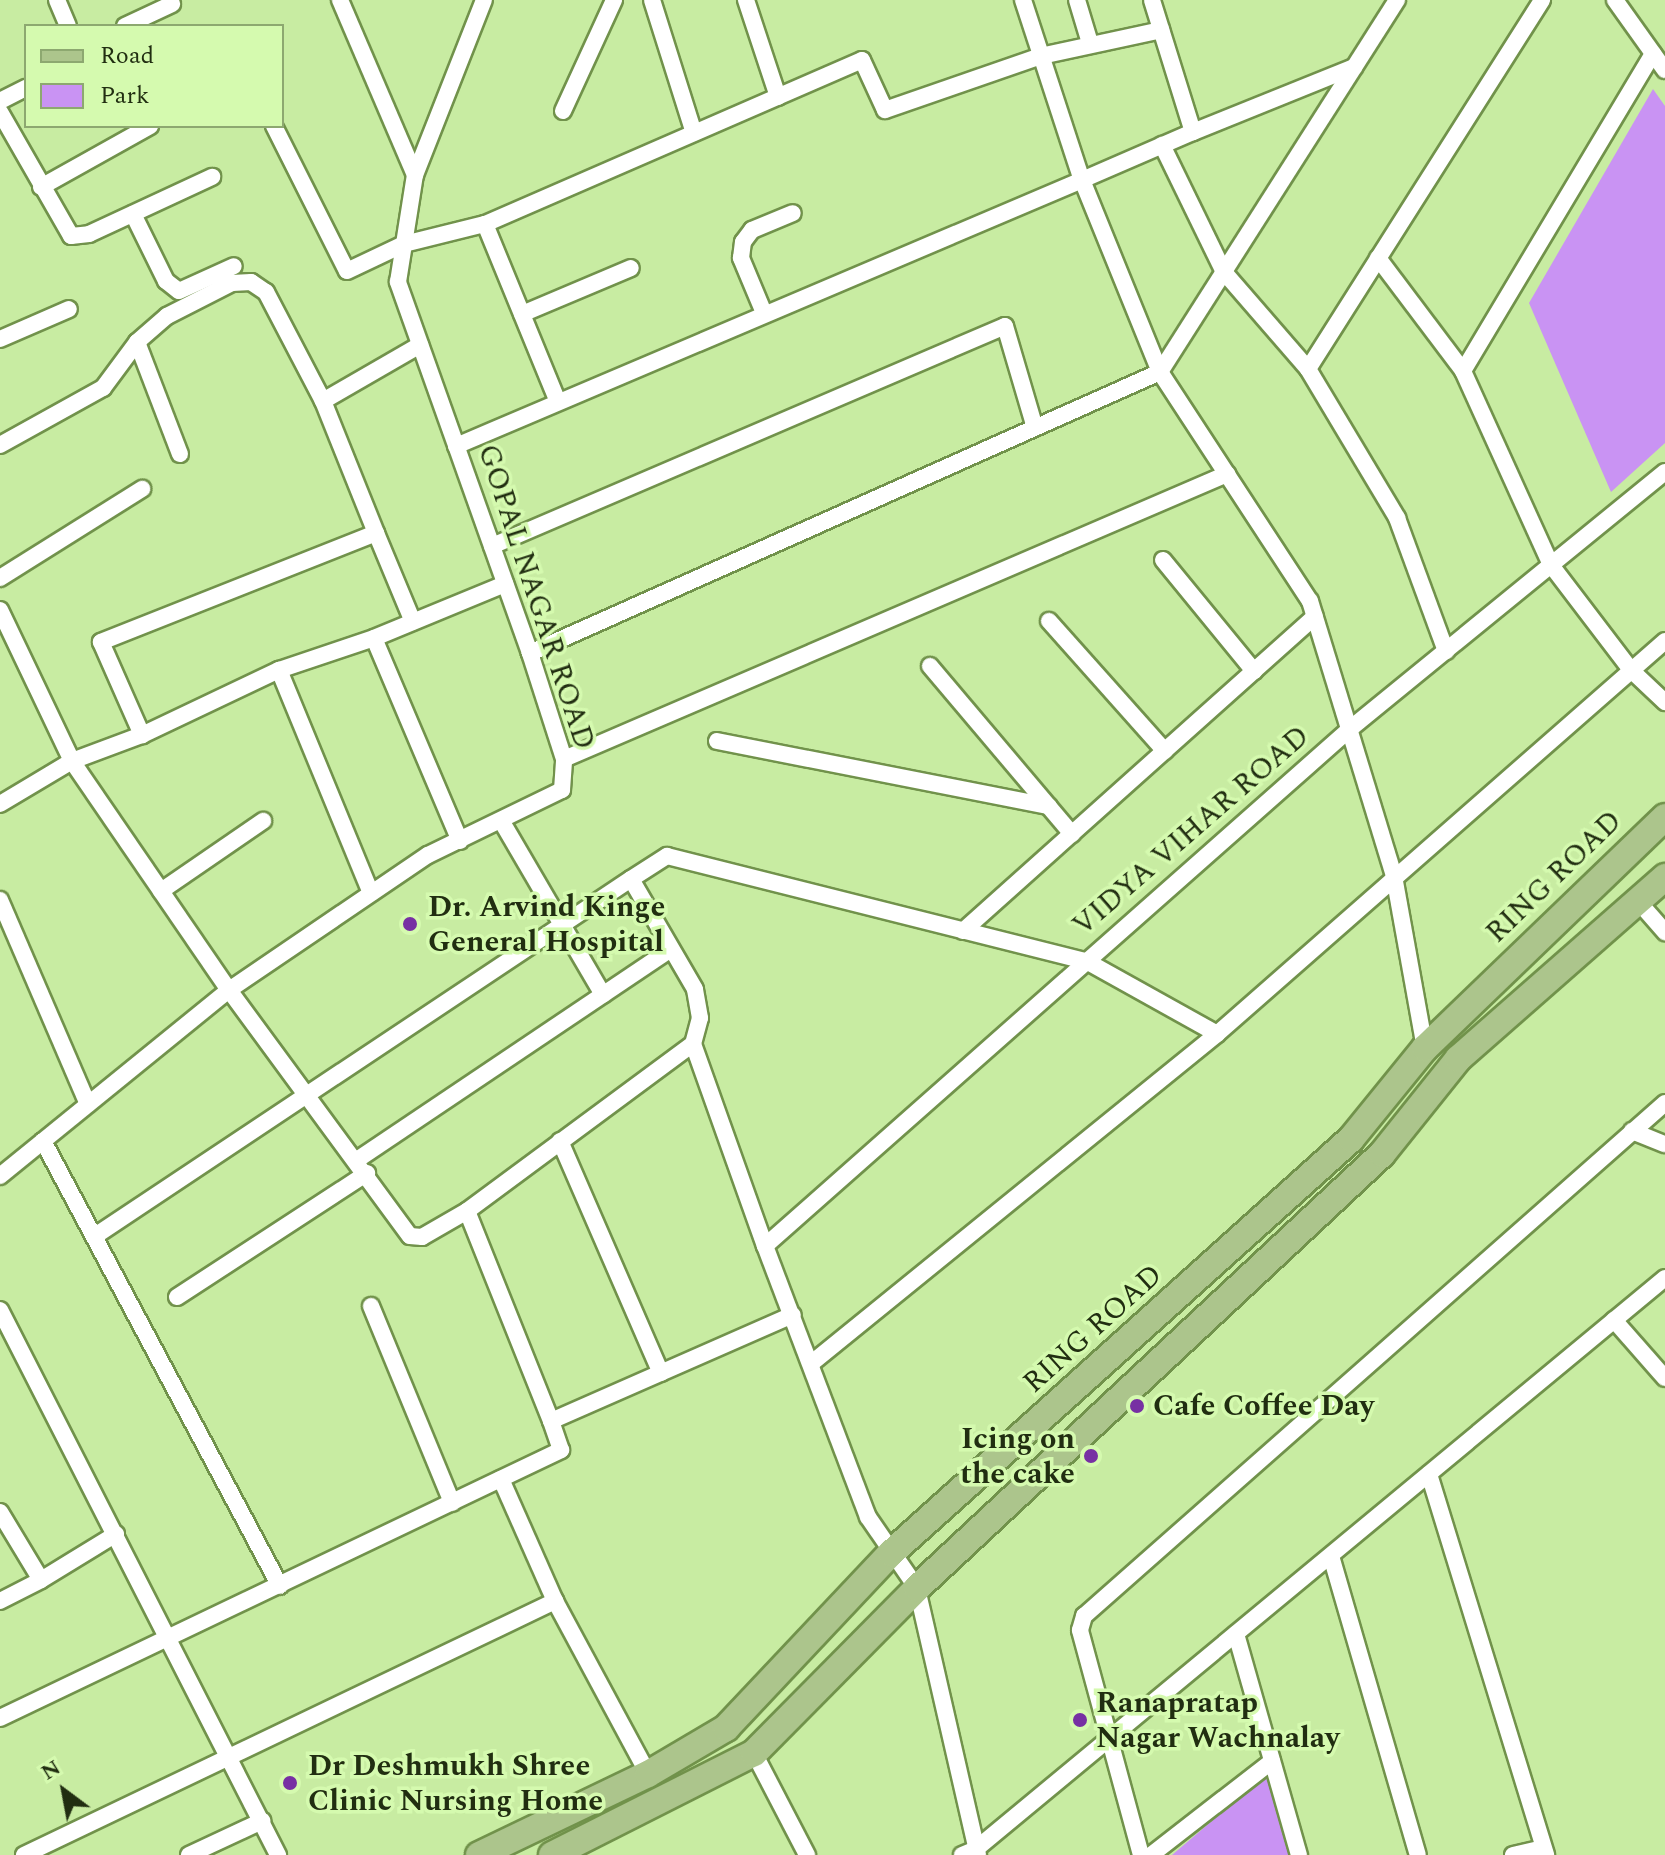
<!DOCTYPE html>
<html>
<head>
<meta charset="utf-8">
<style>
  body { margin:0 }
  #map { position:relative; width:1665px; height:1855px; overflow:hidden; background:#c8eca2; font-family:Spectral,serif }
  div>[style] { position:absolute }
  .green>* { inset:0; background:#c993f3 }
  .roads { filter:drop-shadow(2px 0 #71924b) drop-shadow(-2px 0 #71924b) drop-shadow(0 2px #71924b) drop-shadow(0 -2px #71924b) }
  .street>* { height:16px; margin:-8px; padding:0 8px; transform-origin:8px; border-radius:8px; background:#fff }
  .primary>* { height:26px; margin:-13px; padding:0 13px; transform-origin:13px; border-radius:13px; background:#acc58c }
  .dots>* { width:22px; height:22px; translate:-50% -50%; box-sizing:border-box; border:4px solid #d5faaf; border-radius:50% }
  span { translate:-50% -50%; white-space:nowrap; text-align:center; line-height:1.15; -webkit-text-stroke:7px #d5faaf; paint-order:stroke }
  .street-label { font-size:30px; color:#212e11 }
  .poi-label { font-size:30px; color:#212e11; font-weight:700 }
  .left { translate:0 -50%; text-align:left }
  .right { translate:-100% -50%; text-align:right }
  .legend { position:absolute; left:24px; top:24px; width:260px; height:104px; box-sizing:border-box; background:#d5faaf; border:2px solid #8da870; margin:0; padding:10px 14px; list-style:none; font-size:24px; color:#212e11 }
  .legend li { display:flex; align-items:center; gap:16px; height:40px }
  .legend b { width:40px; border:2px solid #8da870 }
  .north { position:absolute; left:24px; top:1751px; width:80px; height:80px; -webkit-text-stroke:6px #d5faaf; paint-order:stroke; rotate:328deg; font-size:22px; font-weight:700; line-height:32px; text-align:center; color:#212e11 }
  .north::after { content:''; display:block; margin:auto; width:28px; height:36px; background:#212e11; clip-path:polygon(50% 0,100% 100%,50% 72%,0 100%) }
</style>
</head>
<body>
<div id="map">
  <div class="green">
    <i style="clip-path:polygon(1653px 89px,1665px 106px,1665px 443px,1611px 492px,1529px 303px)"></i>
    <i style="clip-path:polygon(1267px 1774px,1291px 1855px,1172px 1855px)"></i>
  </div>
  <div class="roads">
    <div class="street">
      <i style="left:57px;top:0;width:28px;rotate:67deg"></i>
      <i style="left:340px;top:0;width:190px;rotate:66.8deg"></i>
      <i style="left:652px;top:0;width:139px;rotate:72.5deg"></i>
      <i style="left:746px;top:0;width:102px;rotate:71.7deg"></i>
      <i style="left:1023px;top:0;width:189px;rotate:71.9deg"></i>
      <i style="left:1082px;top:180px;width:121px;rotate:-23.4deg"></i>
      <i style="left:1193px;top:132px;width:138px;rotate:-107.3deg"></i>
      <i style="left:1077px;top:0;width:45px;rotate:73.2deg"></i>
      <i style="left:1615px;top:0;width:86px;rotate:54.5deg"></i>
      <i style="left:125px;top:26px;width:52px;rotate:-25.1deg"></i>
      <i style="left:0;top:101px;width:29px;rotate:-27deg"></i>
      <i style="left:563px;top:111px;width:122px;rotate:-65.3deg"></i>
      <i style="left:0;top:112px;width:143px;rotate:60.2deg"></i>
      <i style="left:71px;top:236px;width:18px;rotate:-6deg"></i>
      <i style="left:89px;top:234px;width:136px;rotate:-24.9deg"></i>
      <i style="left:274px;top:126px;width:162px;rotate:63.3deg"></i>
      <i style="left:347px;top:271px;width:63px;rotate:-25.3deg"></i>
      <i style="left:404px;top:244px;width:83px;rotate:-13.9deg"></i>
      <i style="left:485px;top:224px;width:192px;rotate:67.7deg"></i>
      <i style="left:1193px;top:132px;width:174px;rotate:-22deg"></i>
      <i style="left:1162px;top:145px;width:141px;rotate:64deg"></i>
      <i style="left:1224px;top:272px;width:128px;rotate:49.1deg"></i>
      <i style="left:1308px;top:369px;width:174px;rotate:59.1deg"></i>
      <i style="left:1397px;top:518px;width:142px;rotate:69.8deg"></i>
      <i style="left:41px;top:187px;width:125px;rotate:-29.2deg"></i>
      <i style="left:133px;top:214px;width:75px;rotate:63.8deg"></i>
      <i style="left:166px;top:281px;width:16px;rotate:38deg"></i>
      <i style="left:179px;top:291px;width:60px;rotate:-24.4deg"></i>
      <i style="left:485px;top:224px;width:411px;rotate:-23.5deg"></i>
      <i style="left:862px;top:60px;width:55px;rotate:65.3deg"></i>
      <i style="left:885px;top:110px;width:165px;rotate:-19.1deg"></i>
      <i style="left:1041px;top:56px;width:123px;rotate:-12.2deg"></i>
      <i style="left:1378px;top:258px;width:141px;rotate:53deg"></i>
      <i style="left:1463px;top:371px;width:213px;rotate:65.6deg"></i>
      <i style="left:1551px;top:565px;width:132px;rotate:52.7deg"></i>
      <i style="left:1631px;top:670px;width:47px;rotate:43.3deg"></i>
      <i style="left:764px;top:313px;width:60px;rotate:-112.7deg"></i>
      <i style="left:741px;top:258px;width:16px;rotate:-83deg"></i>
      <i style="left:743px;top:242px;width:15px;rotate:-53deg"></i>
      <i style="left:752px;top:230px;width:44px;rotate:-22.5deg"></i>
      <i style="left:522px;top:314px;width:118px;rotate:-22.9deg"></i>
      <i style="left:0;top:339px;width:75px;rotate:-23.5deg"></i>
      <i style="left:137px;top:342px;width:120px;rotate:69deg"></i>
      <i style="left:1308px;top:369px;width:437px;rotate:-57.6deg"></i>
      <i style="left:1463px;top:371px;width:370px;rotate:-59.1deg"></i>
      <i style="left:323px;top:401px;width:112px;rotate:-30deg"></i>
      <i style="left:0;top:445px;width:118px;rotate:-29deg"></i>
      <i style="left:103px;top:388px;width:57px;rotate:-53.5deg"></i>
      <i style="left:137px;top:342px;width:40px;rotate:-41deg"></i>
      <i style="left:167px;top:316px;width:73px;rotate:-26.9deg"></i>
      <i style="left:232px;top:283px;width:19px;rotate:-3deg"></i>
      <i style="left:251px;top:282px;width:18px;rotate:34deg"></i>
      <i style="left:266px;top:292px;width:123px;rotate:62.4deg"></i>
      <i style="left:323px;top:401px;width:142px;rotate:68.1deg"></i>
      <i style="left:376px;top:533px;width:296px;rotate:158.4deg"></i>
      <i style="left:101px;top:642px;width:102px;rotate:66.2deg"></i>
      <i style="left:456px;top:446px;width:680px;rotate:-23.02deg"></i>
      <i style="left:1082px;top:180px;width:207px;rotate:67.9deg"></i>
      <i style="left:1160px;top:372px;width:274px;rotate:56.8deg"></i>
      <i style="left:1310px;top:601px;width:288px;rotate:73deg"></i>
      <i style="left:1394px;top:876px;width:175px;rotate:79.8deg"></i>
      <i style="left:376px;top:533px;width:96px;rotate:67.4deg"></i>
      <i style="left:492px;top:546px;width:558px;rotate:-23.21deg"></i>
      <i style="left:1005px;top:326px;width:106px;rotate:73.6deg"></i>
      <i style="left:1163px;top:560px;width:144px;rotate:50.7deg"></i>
      <i style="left:0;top:578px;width:168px;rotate:-32.1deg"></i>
      <i style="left:0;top:610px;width:167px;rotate:64.5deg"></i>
      <i style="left:72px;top:761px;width:278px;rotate:55.6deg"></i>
      <i style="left:229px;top:990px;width:305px;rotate:53.7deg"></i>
      <i style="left:410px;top:1236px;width:12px;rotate:5deg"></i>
      <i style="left:422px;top:1237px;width:52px;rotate:-30deg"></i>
      <i style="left:467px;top:1211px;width:281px;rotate:-36.5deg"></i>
      <i style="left:1049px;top:621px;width:174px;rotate:48.3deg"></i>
      <i style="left:530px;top:653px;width:690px;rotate:-24.04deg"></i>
      <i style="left:1160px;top:372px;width:441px;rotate:-57.5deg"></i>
      <i style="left:930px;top:666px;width:220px;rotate:49.8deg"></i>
      <i style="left:279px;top:670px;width:241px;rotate:67.6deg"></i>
      <i style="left:717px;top:741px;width:338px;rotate:11.1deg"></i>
      <i style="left:564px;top:759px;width:722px;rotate:-23.26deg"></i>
      <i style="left:0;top:804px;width:84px;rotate:-30.8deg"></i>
      <i style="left:72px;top:761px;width:75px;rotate:-20.4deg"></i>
      <i style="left:142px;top:735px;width:152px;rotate:-25.4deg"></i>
      <i style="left:279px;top:670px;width:100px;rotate:-18.6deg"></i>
      <i style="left:502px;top:822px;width:200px;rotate:59.7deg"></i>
      <i style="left:460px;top:841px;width:220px;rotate:-113deg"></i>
      <i style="left:374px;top:638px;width:142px;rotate:-22.4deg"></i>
      <i style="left:161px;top:891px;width:124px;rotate:-34.5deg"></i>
      <i style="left:0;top:900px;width:222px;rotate:66.7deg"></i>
      <i style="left:1637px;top:900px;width:43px;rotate:48.8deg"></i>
      <i style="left:963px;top:931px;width:472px;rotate:-41.8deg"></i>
      <i style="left:1632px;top:1131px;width:35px;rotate:22deg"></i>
      <i style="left:43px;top:1141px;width:504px;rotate:61.96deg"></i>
      <i style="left:560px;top:1141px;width:253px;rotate:66.5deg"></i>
      <i style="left:357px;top:1160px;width:378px;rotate:-33.9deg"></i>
      <i style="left:0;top:1176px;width:295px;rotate:-39.1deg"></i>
      <i style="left:229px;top:990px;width:240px;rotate:-34.2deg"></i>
      <i style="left:428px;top:855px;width:149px;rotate:-25.9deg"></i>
      <i style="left:562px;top:790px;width:31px;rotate:-86deg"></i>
      <i style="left:564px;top:759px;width:111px;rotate:-107.8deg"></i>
      <i style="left:530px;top:653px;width:394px;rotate:-109.6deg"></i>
      <i style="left:398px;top:282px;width:108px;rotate:-81deg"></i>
      <i style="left:415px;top:175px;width:188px;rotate:-68.5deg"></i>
      <i style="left:467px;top:1211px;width:226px;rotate:68.2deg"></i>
      <i style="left:95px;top:1236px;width:644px;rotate:-33.67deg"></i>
      <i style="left:765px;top:1246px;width:782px;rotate:-41.48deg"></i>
      <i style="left:1351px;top:728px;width:405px;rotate:-39.2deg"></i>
      <i style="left:177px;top:1297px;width:227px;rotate:-33.1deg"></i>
      <i style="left:371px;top:1306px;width:213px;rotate:67.6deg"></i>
      <i style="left:0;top:1310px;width:612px;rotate:62.97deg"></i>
      <i style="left:1614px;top:1320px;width:77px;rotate:48.7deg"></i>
      <i style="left:813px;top:1362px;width:520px;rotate:-39.07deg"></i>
      <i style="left:1217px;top:1034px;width:596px;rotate:-41.26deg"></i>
      <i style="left:1429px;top:1474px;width:399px;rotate:72.9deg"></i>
      <i style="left:501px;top:1479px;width:133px;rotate:66.1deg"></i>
      <i style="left:555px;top:1601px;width:196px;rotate:61.7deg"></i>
      <i style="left:0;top:1512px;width:79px;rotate:58.9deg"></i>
      <i style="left:41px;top:1580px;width:88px;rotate:-31.5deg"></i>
      <i style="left:1331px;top:1556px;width:311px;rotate:73.8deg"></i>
      <i style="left:0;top:1601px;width:46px;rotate:-27.1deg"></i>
      <i style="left:1236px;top:1634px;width:230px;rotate:74.1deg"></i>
      <i style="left:0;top:1718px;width:622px;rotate:-25.53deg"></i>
      <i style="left:561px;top:1450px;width:31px;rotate:-109deg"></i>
      <i style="left:551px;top:1421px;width:264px;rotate:-23.7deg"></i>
      <i style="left:754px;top:1753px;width:115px;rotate:62.5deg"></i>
      <i style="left:24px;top:1855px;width:589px;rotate:-25.56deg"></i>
      <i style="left:189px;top:1855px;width:81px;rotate:-25deg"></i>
      <i style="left:962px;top:1855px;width:15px;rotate:-23deg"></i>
      <i style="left:976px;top:1849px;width:895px;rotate:-39.65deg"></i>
      <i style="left:978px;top:1855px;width:274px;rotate:-102.9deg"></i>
      <i style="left:917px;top:1588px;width:86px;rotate:-124.6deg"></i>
      <i style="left:868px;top:1517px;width:290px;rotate:-110.8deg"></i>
      <i style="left:765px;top:1246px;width:214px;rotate:-109.6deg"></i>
      <i style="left:693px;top:1044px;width:27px;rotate:-75deg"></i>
      <i style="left:700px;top:1018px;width:29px;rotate:-100deg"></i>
      <i style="left:695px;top:989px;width:127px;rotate:-120.2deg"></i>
      <i style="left:631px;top:879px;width:43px;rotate:-32.6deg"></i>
      <i style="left:667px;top:856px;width:432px;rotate:14.1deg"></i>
      <i style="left:1086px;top:961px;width:150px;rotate:29.1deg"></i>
      <i style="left:1141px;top:1855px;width:233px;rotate:-105.2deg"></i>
      <i style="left:1080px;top:1630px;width:15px;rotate:-74deg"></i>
      <i style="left:1084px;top:1616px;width:775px;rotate:-41.44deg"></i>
      <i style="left:1151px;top:1855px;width:153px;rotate:-37.8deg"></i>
      <i style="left:1513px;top:1855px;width:31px;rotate:-13deg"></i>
    </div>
    <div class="primary">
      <i style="left:479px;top:1855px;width:187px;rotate:-25.6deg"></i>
      <i style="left:648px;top:1774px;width:91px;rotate:-30.5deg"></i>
      <i style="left:726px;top:1728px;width:241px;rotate:-46.7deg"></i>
      <i style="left:891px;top:1553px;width:619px;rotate:-41.99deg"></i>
      <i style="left:1351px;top:1139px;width:117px;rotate:-50.9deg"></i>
      <i style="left:1425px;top:1048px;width:333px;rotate:-43.9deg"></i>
      <i style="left:552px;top:1855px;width:226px;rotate:-26.8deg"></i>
      <i style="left:754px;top:1753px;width:232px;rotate:-45.3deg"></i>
      <i style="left:917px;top:1588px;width:636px;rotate:-43.03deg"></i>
      <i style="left:1382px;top:1154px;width:122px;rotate:-51.3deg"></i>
      <i style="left:1458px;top:1059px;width:276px;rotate:-41.3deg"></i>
    </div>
  </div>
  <div class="dots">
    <i style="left:410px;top:924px;background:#7730a3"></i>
    <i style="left:1137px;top:1406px;background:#7730a3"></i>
    <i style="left:1091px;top:1456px;background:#7730a3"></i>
    <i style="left:1080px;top:1720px;background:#7730a3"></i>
    <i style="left:290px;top:1783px;background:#7730a3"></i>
  </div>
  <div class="street-label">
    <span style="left:536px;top:597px;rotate:72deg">GOPAL NAGAR ROAD</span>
    <span style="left:1191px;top:831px;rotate:-41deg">VIDYA VIHAR ROAD</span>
    <span style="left:1554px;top:877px;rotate:-44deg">RING ROAD</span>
    <span style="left:1093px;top:1329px;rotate:-42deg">RING ROAD</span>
  </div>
  <div class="poi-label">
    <span class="left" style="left:428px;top:924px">Dr. Arvind Kinge<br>General Hospital</span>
    <span class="left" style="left:1153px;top:1406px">Cafe Coffee Day</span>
    <span class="right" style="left:1075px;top:1456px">Icing on<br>the cake</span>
    <span class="left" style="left:1096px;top:1720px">Ranapratap<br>Nagar Wachnalay</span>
    <span class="left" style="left:308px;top:1783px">Dr Deshmukh Shree<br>Clinic Nursing Home</span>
  </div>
  <ul class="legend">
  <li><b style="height:10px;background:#acc58c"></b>Road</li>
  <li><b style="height:22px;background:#c993f3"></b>Park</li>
  </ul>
  <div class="north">N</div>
</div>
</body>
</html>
